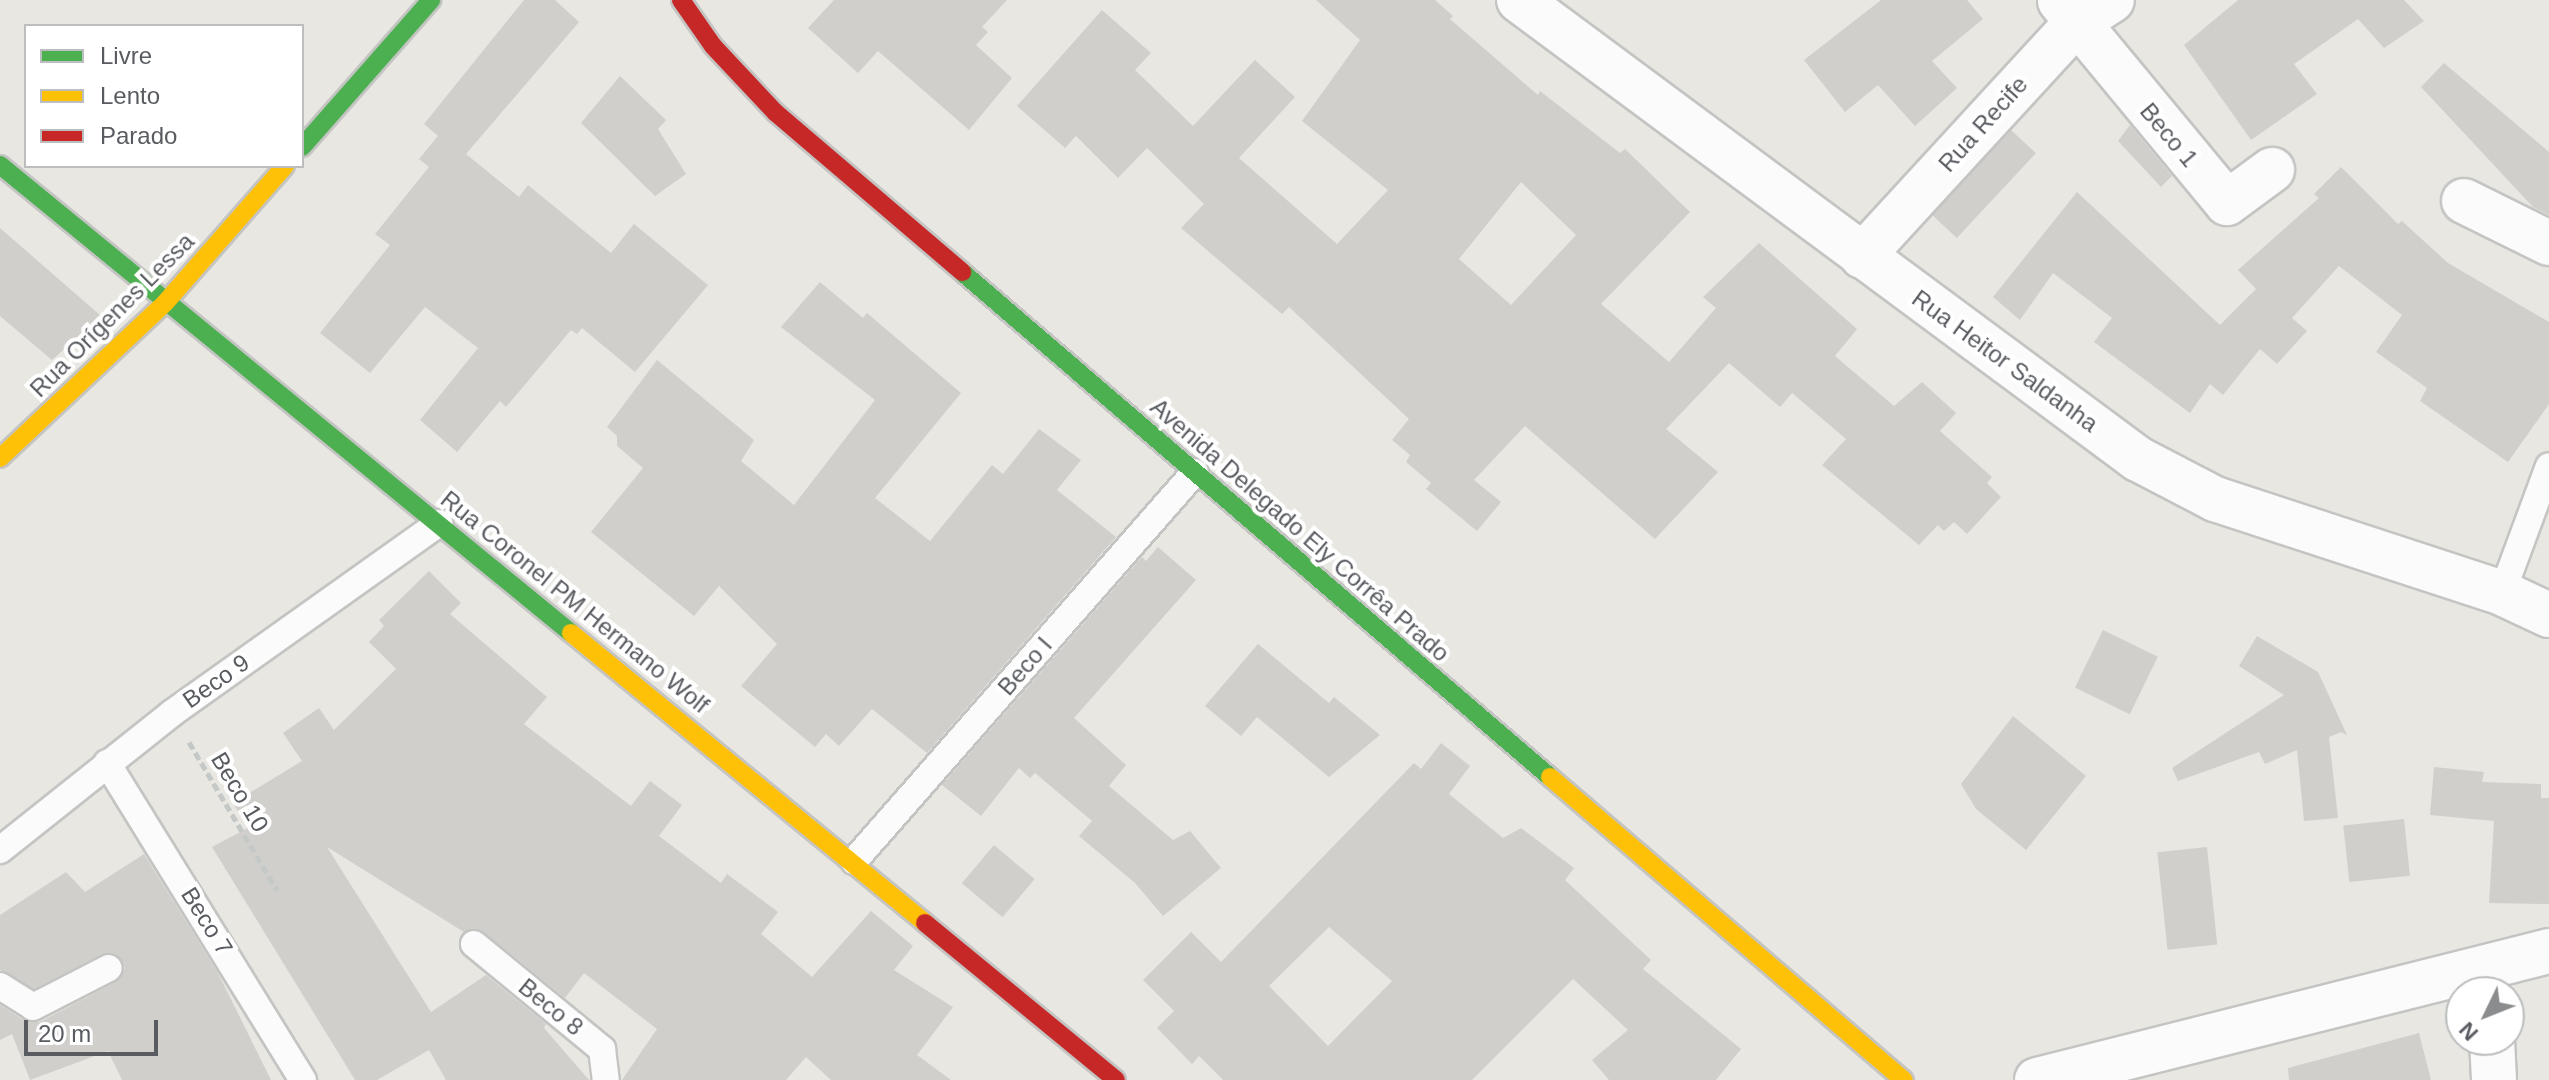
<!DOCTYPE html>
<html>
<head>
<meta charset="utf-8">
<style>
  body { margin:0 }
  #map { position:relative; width:2549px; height:1080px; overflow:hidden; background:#e8e7e2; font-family:Helvetica,sans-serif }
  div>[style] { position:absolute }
  .building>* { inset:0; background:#d0cfcc; transform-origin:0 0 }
  .path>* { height:5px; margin-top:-2.5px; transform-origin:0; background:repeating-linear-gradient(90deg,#c4c8c6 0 8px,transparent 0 12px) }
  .roads { filter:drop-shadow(2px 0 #c4c4c3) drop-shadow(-2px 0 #c4c4c3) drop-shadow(0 2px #c4c4c3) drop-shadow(0 -2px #c4c4c3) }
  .lane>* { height:26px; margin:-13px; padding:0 13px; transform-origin:13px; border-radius:13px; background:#fcfbfb }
  .street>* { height:44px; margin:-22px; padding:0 22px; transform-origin:22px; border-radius:22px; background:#fcfbfb }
  .fast>* { height:18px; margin:-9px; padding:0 9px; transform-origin:9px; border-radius:9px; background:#4caf50 }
  .slow>* { height:18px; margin:-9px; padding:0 9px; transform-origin:9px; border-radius:9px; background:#ffc107 }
  .jam>* { height:18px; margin:-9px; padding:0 9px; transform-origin:9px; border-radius:9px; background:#c62828 }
  span { translate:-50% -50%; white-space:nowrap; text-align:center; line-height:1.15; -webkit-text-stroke:8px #fff; paint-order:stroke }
  .street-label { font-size:24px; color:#585b60 }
  .legend { position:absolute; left:24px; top:24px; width:280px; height:144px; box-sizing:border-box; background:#fff; border:2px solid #bcbdbf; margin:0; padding:10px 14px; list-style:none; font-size:24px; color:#585b60 }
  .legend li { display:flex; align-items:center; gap:16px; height:40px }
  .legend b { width:40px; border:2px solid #bcbdbf }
  .north { position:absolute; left:2445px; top:976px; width:80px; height:80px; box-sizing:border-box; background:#fff; border:2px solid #bcbdbf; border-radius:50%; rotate:227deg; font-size:22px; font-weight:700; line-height:32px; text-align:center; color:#585b60 }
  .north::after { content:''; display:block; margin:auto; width:28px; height:36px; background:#8a8c8e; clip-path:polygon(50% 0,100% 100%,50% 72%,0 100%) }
  .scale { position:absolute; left:24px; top:1020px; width:134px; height:36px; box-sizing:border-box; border:4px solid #585b60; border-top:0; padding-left:10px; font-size:24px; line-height:28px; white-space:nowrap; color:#585b60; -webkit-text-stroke:6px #fff; paint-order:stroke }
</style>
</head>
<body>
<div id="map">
  <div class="building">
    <i style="clip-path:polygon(524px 0,555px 0,579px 22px,466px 154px,519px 197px,528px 185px,611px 253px,634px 224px,708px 285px,635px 372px,582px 328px,577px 334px,571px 330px,506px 407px,500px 401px,457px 452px,420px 420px,478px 348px,425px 307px,370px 373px,320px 333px,390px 245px,375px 234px,429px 167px,419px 159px,438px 136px,424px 124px)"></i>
    <i style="clip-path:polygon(834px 0,1007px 0,982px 27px,988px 32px,976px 45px,1012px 78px,969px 130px,878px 51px,858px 73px,808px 28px)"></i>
    <i style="clip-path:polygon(evenodd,1316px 0,1435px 0,1453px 16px,1450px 19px,1538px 95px,1540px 91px,1620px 153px,1625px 149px,1690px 212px,1601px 304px,1669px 362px,1716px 308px,1703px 297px,1759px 243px,1857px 329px,1835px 356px,1894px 406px,1922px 382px,1956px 413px,1940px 431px,1992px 477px,1987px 483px,2001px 497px,1967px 534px,1954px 522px,1944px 531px,1938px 525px,1919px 545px,1822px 465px,1846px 439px,1792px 393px,1780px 407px,1729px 363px,1666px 429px,1718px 472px,1655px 539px,1525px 426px,1474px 480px,1501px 502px,1477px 531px,1426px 489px,1431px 483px,1406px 462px,1410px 455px,1392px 440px,1409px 419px,1289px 307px,1282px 314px,1181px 228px,1204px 204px,1147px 148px,1118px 178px,1076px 136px,1065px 148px,1017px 106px,1102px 10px,1151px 53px,1135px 70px,1193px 126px,1255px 60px,1295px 97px,1239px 158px,1337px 244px,1388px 190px,1302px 121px,1360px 40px,1316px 0,1521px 182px,1576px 235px,1511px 305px,1459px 259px,1521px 182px)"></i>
    <i style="clip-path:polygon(1881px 0,1967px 0,1983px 19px,1932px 61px,1957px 88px,1915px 126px,1878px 85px,1845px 112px,1804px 60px)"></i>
    <i style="clip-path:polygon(2238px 0,2404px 0,2424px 21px,2384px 48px,2358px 19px,2294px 64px,2317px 94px,2251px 140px,2184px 45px)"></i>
    <i style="clip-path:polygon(2444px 63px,2549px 152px,2549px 215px,2533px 207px,2421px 87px)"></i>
    <i style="clip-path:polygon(620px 76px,666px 120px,658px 129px,686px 174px,655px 196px,581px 123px)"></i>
    <i style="clip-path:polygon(2130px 125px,2172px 176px,2161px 187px,2118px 141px)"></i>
    <i style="left:2011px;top:130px;width:34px;height:116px;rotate:43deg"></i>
    <i style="clip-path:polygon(2341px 167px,2398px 224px,2402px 221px,2448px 263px,2549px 322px,2549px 404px,2508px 462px,2420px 401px,2427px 388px,2376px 352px,2402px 315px,2339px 266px,2292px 318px,2307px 331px,2277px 364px,2260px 349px,2223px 395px,2210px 384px,2190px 413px,2094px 342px,2112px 318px,2053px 273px,2020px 320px,1993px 297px,2077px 192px,2220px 325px,2256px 289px,2238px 270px,2319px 198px,2314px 194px)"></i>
    <i style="clip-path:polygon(0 228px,101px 316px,52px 360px,0 316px)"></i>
    <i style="clip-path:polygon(820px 282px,863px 318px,867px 313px,961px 393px,875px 498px,930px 541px,992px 465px,1003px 474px,1039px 429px,1081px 460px,1057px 490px,1116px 537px,927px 753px,872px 709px,839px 746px,826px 734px,815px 747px,741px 686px,777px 644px,719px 586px,694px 616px,591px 532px,643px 468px,617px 446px,617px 436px,607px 427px,657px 360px,754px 440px,741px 461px,794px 505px,875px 400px,781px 327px)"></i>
    <i style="clip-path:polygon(1158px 547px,1196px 580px,1074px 718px,1126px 765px,1109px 786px,1173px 840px,1190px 831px,1221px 868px,1163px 916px,1135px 883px,1079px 836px,1092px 821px,1035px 773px,1030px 778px,1019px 768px,981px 816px,942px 785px,1142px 557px,1146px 561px)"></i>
    <i style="clip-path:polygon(429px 571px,461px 603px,450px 614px,547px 697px,524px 724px,631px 806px,650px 781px,682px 805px,659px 836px,721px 883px,727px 874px,778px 912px,761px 934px,812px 977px,871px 911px,913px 946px,894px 970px,953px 1007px,917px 1055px,951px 1080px,831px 1080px,806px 1057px,786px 1080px,622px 1080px,657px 1029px,584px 973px,565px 998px,484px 932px,464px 932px,327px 847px,431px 1012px,486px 975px,546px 1024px,544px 1028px,589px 1080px,446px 1080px,429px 1050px,377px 1080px,355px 1080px,212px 847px,248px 828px,233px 803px,302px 761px,283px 733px,319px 708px,334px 730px,396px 669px,369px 642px,384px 626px,379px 620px)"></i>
    <i style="left:2103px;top:630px;width:61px;height:64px;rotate:26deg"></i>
    <i style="clip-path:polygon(2257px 636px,2318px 672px,2347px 735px,2341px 732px,2329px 737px,2338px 818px,2304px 821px,2297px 750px,2265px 764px,2259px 752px,2178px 781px,2172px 768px,2284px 695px,2239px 666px)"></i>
    <i style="clip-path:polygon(1258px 644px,1329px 703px,1334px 697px,1380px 735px,1329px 777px,1257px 717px,1241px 736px,1205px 706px)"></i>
    <i style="clip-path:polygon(2013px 716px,2086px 776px,2026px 850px,1976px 809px,1961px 784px)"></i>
    <i style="clip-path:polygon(evenodd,1441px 743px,1470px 766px,1449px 794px,1503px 838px,1521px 828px,1574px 868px,1565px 880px,1651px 960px,1643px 969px,1741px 1049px,1716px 1080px,1609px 1080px,1592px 1060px,1628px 1030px,1573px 979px,1472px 1080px,1223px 1080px,1199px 1056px,1192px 1064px,1157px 1028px,1174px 1011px,1143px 980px,1191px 932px,1221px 962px,1414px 763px,1421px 769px,1441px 743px,1329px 927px,1392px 981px,1328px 1046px,1269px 986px,1329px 927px)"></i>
    <i style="clip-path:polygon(2434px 767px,2484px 772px,2482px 782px,2541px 784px,2541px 798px,2549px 798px,2549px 904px,2489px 903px,2494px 821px,2430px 815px)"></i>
    <i style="left:2404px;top:819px;width:57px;height:61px;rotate:84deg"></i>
    <i style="left:994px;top:845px;width:53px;height:50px;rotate:40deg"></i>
    <i style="left:2207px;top:847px;width:98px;height:50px;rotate:84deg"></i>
    <i style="clip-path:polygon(144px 854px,218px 973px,271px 1080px,122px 1080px,108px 1051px,30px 1080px,12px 1034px,0 1040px,0 1005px,25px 1021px,40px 1022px,116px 982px,125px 968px,118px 955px,102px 954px,34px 989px,0 970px,0 915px,66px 872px,85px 892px)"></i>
    <i style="clip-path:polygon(2419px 1033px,2431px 1080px,2289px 1080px,2288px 1068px)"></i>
  </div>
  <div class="path">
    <i style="left:189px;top:742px;width:172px;rotate:59.3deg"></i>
  </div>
  <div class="roads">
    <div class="lane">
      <i style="left:2502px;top:593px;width:135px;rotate:-69.7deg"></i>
      <i style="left:107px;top:763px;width:373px;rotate:58.3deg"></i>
      <i style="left:0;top:850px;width:220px;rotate:-38.5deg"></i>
      <i style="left:172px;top:713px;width:328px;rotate:-35.4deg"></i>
      <i style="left:854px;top:861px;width:517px;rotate:-48.76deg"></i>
      <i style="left:474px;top:944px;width:166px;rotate:39.4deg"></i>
      <i style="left:602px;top:1049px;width:31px;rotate:83deg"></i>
      <i style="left:0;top:986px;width:39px;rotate:32deg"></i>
      <i style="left:33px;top:1007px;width:85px;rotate:-27.2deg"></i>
    </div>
    <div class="street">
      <i style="left:1519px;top:0;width:771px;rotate:36.56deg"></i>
      <i style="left:2138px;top:459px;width:87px;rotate:27.5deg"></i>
      <i style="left:2215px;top:499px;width:302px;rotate:18.1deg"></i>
      <i style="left:2502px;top:593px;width:52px;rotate:25.1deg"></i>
      <i style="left:2060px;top:1px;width:262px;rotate:50.4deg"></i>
      <i style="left:2227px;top:203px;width:56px;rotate:-36.3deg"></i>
      <i style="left:2464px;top:201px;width:95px;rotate:26.3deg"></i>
      <i style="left:1862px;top:256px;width:315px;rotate:-47.4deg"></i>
      <i style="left:2075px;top:24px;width:44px;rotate:-33deg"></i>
      <i style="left:2492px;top:1040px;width:40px;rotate:87.1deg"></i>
      <i style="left:2037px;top:1080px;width:528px;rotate:-14.14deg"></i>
    </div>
    <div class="fast">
      <i style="left:302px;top:147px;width:196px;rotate:-48.7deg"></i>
      <i style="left:0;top:165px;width:738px;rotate:39.34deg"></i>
      <i style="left:962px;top:272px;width:775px;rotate:40.66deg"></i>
    </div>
    <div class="slow">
      <i style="left:0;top:458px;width:226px;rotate:-43.2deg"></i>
      <i style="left:165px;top:303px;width:182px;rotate:-48.8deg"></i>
      <i style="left:571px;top:633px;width:458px;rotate:39.3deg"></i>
      <i style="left:1550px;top:777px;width:466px;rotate:40.6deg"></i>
    </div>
    <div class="jam">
      <i style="left:681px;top:0;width:56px;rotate:55.2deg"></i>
      <i style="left:713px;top:46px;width:92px;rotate:46.8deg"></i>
      <i style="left:776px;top:113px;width:245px;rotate:40.5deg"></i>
      <i style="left:925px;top:923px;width:247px;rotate:39.4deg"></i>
    </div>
  </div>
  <div class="street-label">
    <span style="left:1983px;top:124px;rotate:-48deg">Rua Recife</span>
    <span style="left:2169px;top:135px;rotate:50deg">Beco 1</span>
    <span style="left:112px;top:315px;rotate:-45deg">Rua Orígenes Lessa</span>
    <span style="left:2005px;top:361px;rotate:36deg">Rua Heitor Saldanha</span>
    <span style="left:1300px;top:530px;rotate:41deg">Avenida Delegado Ely Corrêa Prado</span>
    <span style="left:575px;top:602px;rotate:39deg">Rua Coronel PM Hermano Wolf</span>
    <span style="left:1025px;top:666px;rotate:-49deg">Beco I</span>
    <span style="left:216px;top:681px;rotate:-35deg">Beco 9</span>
    <span style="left:240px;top:792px;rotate:59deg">Beco 10</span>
    <span style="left:207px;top:921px;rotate:58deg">Beco 7</span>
    <span style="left:551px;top:1007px;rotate:39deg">Beco 8</span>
  </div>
  <ul class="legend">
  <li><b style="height:10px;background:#4caf50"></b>Livre</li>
  <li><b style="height:10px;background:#ffc107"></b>Lento</li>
  <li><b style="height:10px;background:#c62828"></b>Parado</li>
  </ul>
  <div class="north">N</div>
  <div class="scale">20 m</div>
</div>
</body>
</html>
